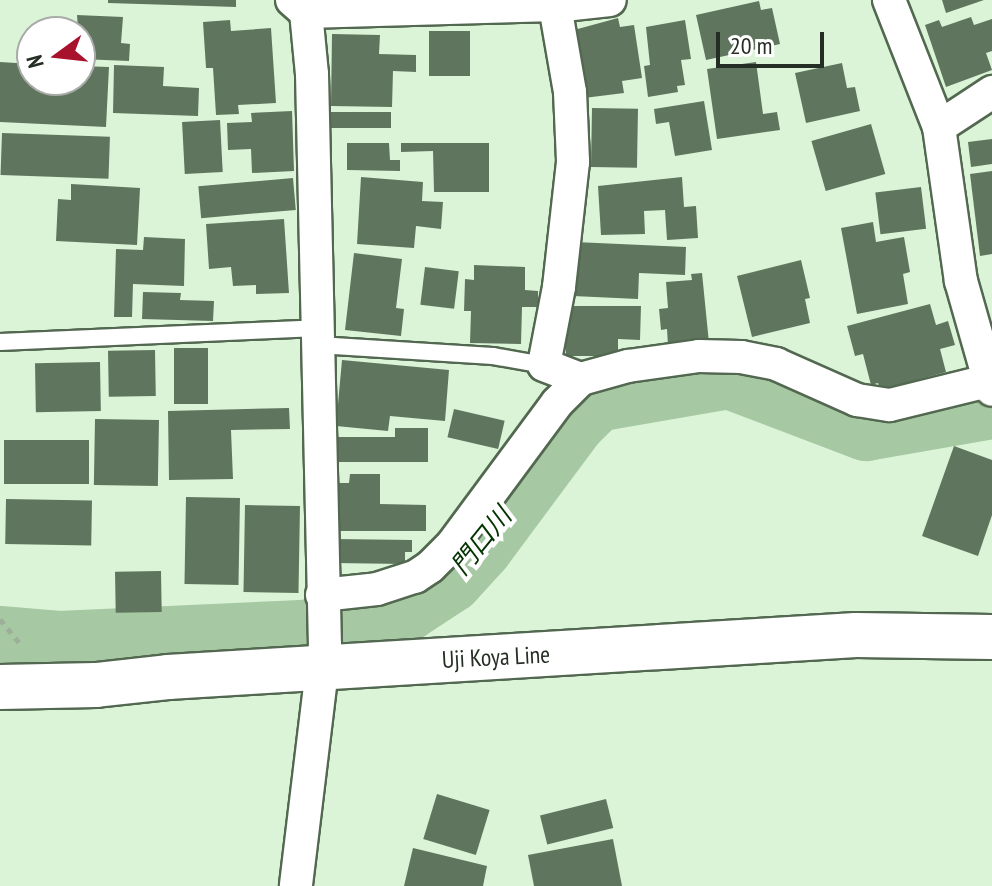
<!DOCTYPE html>
<html>
<head>
<meta charset="utf-8">
<style>
  body { margin:0 }
  #map { position:relative; width:992px; height:886px; overflow:hidden; background:#dbf4d8; font-family:"PT Sans Narrow","Noto Sans JP",sans-serif }
  div>[style] { position:absolute }
  .river>* { height:66px; margin:-33px; padding:0 33px; transform-origin:33px; border-radius:33px; background:#a6c8a2 }
  .building>* { inset:0; background:#60755d; transform-origin:0 0 }
  .path>* { height:5px; margin-top:-2.5px; transform-origin:0; background:repeating-linear-gradient(90deg,#9baf99 0 6px,transparent 0 12px) }
  .roads { filter:drop-shadow(2px 0 #536850) drop-shadow(-2px 0 #536850) drop-shadow(0 2px #536850) drop-shadow(0 -2px #536850) }
  .lane>* { height:16px; margin:-8px; padding:0 8px; transform-origin:8px; border-radius:8px; background:#fff }
  .street>* { height:32px; margin:-16px; padding:0 16px; transform-origin:16px; border-radius:16px; background:#fff }
  .primary>* { height:44px; margin:-22px; padding:0 22px; transform-origin:22px; border-radius:22px; background:#fff }
  span { translate:-50% -50%; white-space:nowrap; text-align:center; line-height:1.15; -webkit-text-stroke:8px #fff; paint-order:stroke }
  .street-label { font-size:24px; color:#252e24 }
  .water-label { font-size:26px; color:#033400; font-style:italic }
  .north { position:absolute; left:16px; top:16px; width:80px; height:80px; box-sizing:border-box; background:#fff; border:2px solid #a8aba7; border-radius:50%; rotate:255deg; font-size:22px; font-weight:700; line-height:32px; text-align:center; color:#252e24 }
  .north::after { content:''; display:block; margin:auto; width:28px; height:36px; background:#a9122d; clip-path:polygon(50% 0,100% 100%,50% 72%,0 100%) }
  .scale { position:absolute; left:716px; top:32px; width:108px; height:36px; box-sizing:border-box; border:4px solid #252e24; border-top:0; padding-left:10px; font-size:24px; line-height:28px; white-space:nowrap; color:#252e24; -webkit-text-stroke:6px #fff; paint-order:stroke }
</style>
</head>
<body>
<div id="map">
  <div class="river">
    <i style="left:0;top:639px;width:59px;rotate:4.8deg"></i>
    <i style="left:59px;top:644px;width:243px;rotate:-2.6deg"></i>
    <i style="left:302px;top:633px;width:76px;rotate:-9.1deg"></i>
    <i style="left:377px;top:621px;width:33px;rotate:-23deg"></i>
    <i style="left:407px;top:608px;width:51px;rotate:-33.1deg"></i>
    <i style="left:450px;top:580px;width:45px;rotate:-47.7deg"></i>
    <i style="left:480px;top:547px;width:156px;rotate:-53.4deg"></i>
    <i style="left:573px;top:422px;width:33px;rotate:-45deg"></i>
    <i style="left:596px;top:399px;width:135px;rotate:-9.8deg"></i>
    <i style="left:729px;top:376px;width:147px;rotate:20.8deg"></i>
    <i style="left:866px;top:428px;width:128px;rotate:-9.9deg"></i>
  </div>
  <div class="building">
    <i style="clip-path:polygon(108px 0,236px 0,236px 7px,108px 3px)"></i>
    <i style="clip-path:polygon(942px 0,984px 0,946px 13px)"></i>
    <i style="clip-path:polygon(759px 1px,761px 10px,772px 8px,780px 44px,706px 60px,696px 15px)"></i>
    <i style="clip-path:polygon(77px 15px,123px 17px,121px 43px,130px 44px,129px 61px,80px 59px)"></i>
    <i style="clip-path:polygon(971px 17px,974px 25px,992px 19px,992px 51px,986px 53px,992px 70px,946px 87px,925px 25px,939px 20px,942px 27px)"></i>
    <i style="clip-path:polygon(618px 18px,620px 27px,634px 25px,642px 78px,622px 81px,624px 93px,584px 98px,574px 30px)"></i>
    <i style="clip-path:polygon(230px 20px,231px 31px,271px 28px,276px 103px,238px 105px,239px 114px,216px 115px,213px 68px,206px 68px,203px 22px)"></i>
    <i style="clip-path:polygon(685px 20px,691px 59px,681px 60px,685px 85px,677px 86px,678px 92px,648px 97px,644px 66px,650px 65px,646px 27px)"></i>
    <i style="left:429px;top:31px;width:41px;height:45px"></i>
    <i style="clip-path:polygon(332px 34px,380px 35px,379px 54px,416px 55px,416px 72px,393px 71px,392px 107px,331px 106px)"></i>
    <i style="clip-path:polygon(0 62px,32px 64px,32px 80px,80px 80px,80px 66px,109px 67px,106px 127px,0 122px)"></i>
    <i style="clip-path:polygon(756px 62px,763px 114px,777px 112px,780px 130px,717px 139px,707px 69px)"></i>
    <i style="clip-path:polygon(842px 63px,847px 88px,855px 87px,860px 111px,806px 123px,795px 73px)"></i>
    <i style="clip-path:polygon(114px 65px,164px 67px,163px 86px,199px 88px,198px 116px,113px 113px)"></i>
    <i style="clip-path:polygon(704px 101px,712px 150px,675px 156px,669px 122px,656px 124px,654px 109px)"></i>
    <i style="left:592px;top:108px;width:46px;height:59px;rotate:1deg"></i>
    <i style="clip-path:polygon(292px 111px,294px 171px,252px 173px,251px 149px,228px 150px,227px 123px,252px 122px,251px 113px)"></i>
    <i style="left:391px;top:112px;width:16px;height:61px;rotate:90deg"></i>
    <i style="left:220px;top:120px;width:52px;height:38px;rotate:87deg"></i>
    <i style="left:871px;top:124px;width:52px;height:62px;rotate:74deg"></i>
    <i style="left:2px;top:133px;width:108px;height:42px;rotate:2deg"></i>
    <i style="clip-path:polygon(992px 139px,992px 164px,971px 167px,968px 142px)"></i>
    <i style="clip-path:polygon(347px 143px,389px 143px,390px 160px,400px 160px,400px 171px,347px 170px)"></i>
    <i style="clip-path:polygon(401px 143px,489px 143px,489px 192px,434px 192px,433px 151px,401px 152px)"></i>
    <i style="clip-path:polygon(992px 171px,992px 254px,980px 256px,970px 174px)"></i>
    <i style="clip-path:polygon(361px 177px,423px 182px,422px 201px,443px 202px,441px 229px,416px 226px,414px 248px,357px 244px)"></i>
    <i style="clip-path:polygon(682px 177px,684px 207px,696px 206px,698px 238px,667px 240px,665px 210px,644px 211px,645px 234px,601px 235px,598px 186px)"></i>
    <i style="left:293px;top:178px;width:32px;height:95px;rotate:85deg"></i>
    <i style="clip-path:polygon(71px 184px,140px 188px,137px 245px,56px 241px,58px 199px,71px 200px)"></i>
    <i style="left:921px;top:187px;width:42px;height:46px;rotate:83deg"></i>
    <i style="clip-path:polygon(284px 219px,289px 293px,256px 294px,256px 285px,233px 286px,231px 267px,209px 269px,206px 224px)"></i>
    <i style="clip-path:polygon(873px 222px,876px 242px,904px 237px,910px 272px,903px 274px,908px 304px,857px 314px,841px 228px)"></i>
    <i style="clip-path:polygon(144px 237px,185px 239px,184px 286px,133px 284px,132px 317px,114px 317px,116px 249px,143px 250px)"></i>
    <i style="clip-path:polygon(575px 242px,686px 247px,685px 275px,639px 273px,638px 299px,573px 296px)"></i>
    <i style="clip-path:polygon(354px 253px,402px 259px,396px 308px,404px 309px,401px 336px,345px 330px)"></i>
    <i style="clip-path:polygon(801px 260px,810px 298px,805px 299px,810px 323px,752px 337px,737px 276px)"></i>
    <i style="clip-path:polygon(474px 265px,525px 267px,525px 290px,538px 291px,538px 307px,522px 307px,521px 344px,470px 343px,471px 311px,464px 311px,465px 279px,474px 280px)"></i>
    <i style="left:425px;top:267px;width:34px;height:38px;rotate:7deg"></i>
    <i style="clip-path:polygon(702px 273px,709px 343px,668px 346px,667px 329px,661px 330px,659px 309px,668px 308px,666px 282px,692px 280px,691px 274px)"></i>
    <i style="clip-path:polygon(143px 292px,181px 293px,180px 300px,214px 301px,213px 321px,142px 319px)"></i>
    <i style="clip-path:polygon(930px 304px,936px 325px,948px 321px,955px 345px,940px 349px,946px 372px,880px 390px,878px 383px,871px 385px,863px 354px,855px 356px,847px 326px)"></i>
    <i style="clip-path:polygon(565px 306px,641px 306px,640px 340px,618px 339px,618px 356px,566px 356px)"></i>
    <i style="left:174px;top:348px;width:34px;height:56px"></i>
    <i style="left:155px;top:350px;width:46px;height:47px;rotate:89deg"></i>
    <i style="clip-path:polygon(342px 360px,449px 370px,445px 421px,390px 416px,388px 431px,336px 426px)"></i>
    <i style="left:100px;top:362px;width:49px;height:65px;rotate:89deg"></i>
    <i style="clip-path:polygon(289px 408px,290px 429px,231px 430px,233px 479px,169px 480px,168px 411px)"></i>
    <i style="left:454px;top:409px;width:52px;height:29px;rotate:13deg"></i>
    <i style="left:95px;top:419px;width:64px;height:66px;rotate:1deg"></i>
    <i style="clip-path:polygon(395px 428px,428px 428px,428px 462px,336px 462px,335px 437px,395px 437px)"></i>
    <i style="left:4px;top:440px;width:85px;height:44px"></i>
    <i style="clip-path:polygon(954px 446px,992px 460px,992px 515px,978px 556px,922px 536px)"></i>
    <i style="clip-path:polygon(350px 474px,380px 474px,380px 504px,426px 505px,426px 531px,338px 531px,338px 483px,349px 483px)"></i>
    <i style="left:186px;top:497px;width:54px;height:87px;rotate:1deg"></i>
    <i style="left:6px;top:499px;width:86px;height:45px;rotate:1deg"></i>
    <i style="left:245px;top:505px;width:55px;height:87px;rotate:1deg"></i>
    <i style="clip-path:polygon(335px 539px,412px 540px,412px 552px,405px 552px,405px 564px,334px 563px)"></i>
    <i style="left:161px;top:571px;width:41px;height:46px;rotate:89deg"></i>
    <i style="left:437px;top:794px;width:55px;height:47px;rotate:17deg"></i>
    <i style="left:606px;top:799px;width:30px;height:68px;rotate:76deg"></i>
    <i style="clip-path:polygon(613px 839px,622px 886px,534px 886px,528px 855px)"></i>
    <i style="clip-path:polygon(413px 848px,487px 866px,483px 886px,404px 886px)"></i>
  </div>
  <div class="path">
    <i style="left:0;top:619px;width:35px;rotate:51deg"></i>
  </div>
  <div class="roads">
    <div class="lane">
      <i style="left:0;top:342px;width:318px;rotate:-2.5deg"></i>
      <i style="left:318px;top:345px;width:175px;rotate:3.6deg"></i>
      <i style="left:493px;top:356px;width:52px;rotate:10deg"></i>
    </div>
    <div class="street">
      <i style="left:292px;top:0;width:18px;rotate:41deg"></i>
      <i style="left:306px;top:12px;width:62px;rotate:84.5deg"></i>
      <i style="left:312px;top:74px;width:571px;rotate:88.7deg"></i>
      <i style="left:325px;top:645px;width:243px;rotate:96.9deg"></i>
      <i style="left:889px;top:0;width:136px;rotate:68.5deg"></i>
      <i style="left:939px;top:127px;width:156px;rotate:81.9deg"></i>
      <i style="left:961px;top:281px;width:113px;rotate:74.1deg"></i>
      <i style="left:555px;top:6px;width:87px;rotate:80.1deg"></i>
      <i style="left:570px;top:92px;width:70px;rotate:87.5deg"></i>
      <i style="left:573px;top:162px;width:126px;rotate:96.4deg"></i>
      <i style="left:559px;top:287px;width:79px;rotate:100.9deg"></i>
      <i style="left:544px;top:365px;width:40px;rotate:21deg"></i>
      <i style="left:306px;top:12px;width:258px;rotate:-1.6deg"></i>
      <i style="left:564px;top:5px;width:46px;rotate:-6.2deg"></i>
      <i style="left:939px;top:127px;width:64px;rotate:-33.4deg"></i>
      <i style="left:322px;top:595px;width:55px;rotate:-6.2deg"></i>
      <i style="left:377px;top:589px;width:40px;rotate:-18deg"></i>
      <i style="left:415px;top:577px;width:18px;rotate:-34deg"></i>
      <i style="left:430px;top:567px;width:31px;rotate:-45deg"></i>
      <i style="left:452px;top:545px;width:177px;rotate:-53.5deg"></i>
      <i style="left:557px;top:403px;width:34px;rotate:-45deg"></i>
      <i style="left:581px;top:379px;width:49px;rotate:-15.5deg"></i>
      <i style="left:628px;top:366px;width:72px;rotate:-8deg"></i>
      <i style="left:699px;top:356px;width:42px;rotate:1.4deg"></i>
      <i style="left:741px;top:357px;width:36px;rotate:11deg"></i>
      <i style="left:776px;top:364px;width:89px;rotate:24deg"></i>
      <i style="left:857px;top:400px;width:33px;rotate:9deg"></i>
      <i style="left:890px;top:405px;width:101px;rotate:-13.8deg"></i>
    </div>
    <div class="primary">
      <i style="left:0;top:687px;width:96px;rotate:-1.2deg"></i>
      <i style="left:96px;top:685px;width:72px;rotate:-6.3deg"></i>
      <i style="left:168px;top:677px;width:689px;rotate:-3.49deg"></i>
      <i style="left:856px;top:635px;width:136px;rotate:0.8deg"></i>
    </div>
  </div>
  <div class="street-label">
    <span style="left:496px;top:657px;rotate:-3deg">Uji Koya Line</span>
  </div>
  <div class="water-label">
    <span style="left:481px;top:541px;rotate:-51deg">門口川</span>
  </div>
  <div class="north">N</div>
  <div class="scale">20 m</div>
</div>
</body>
</html>
